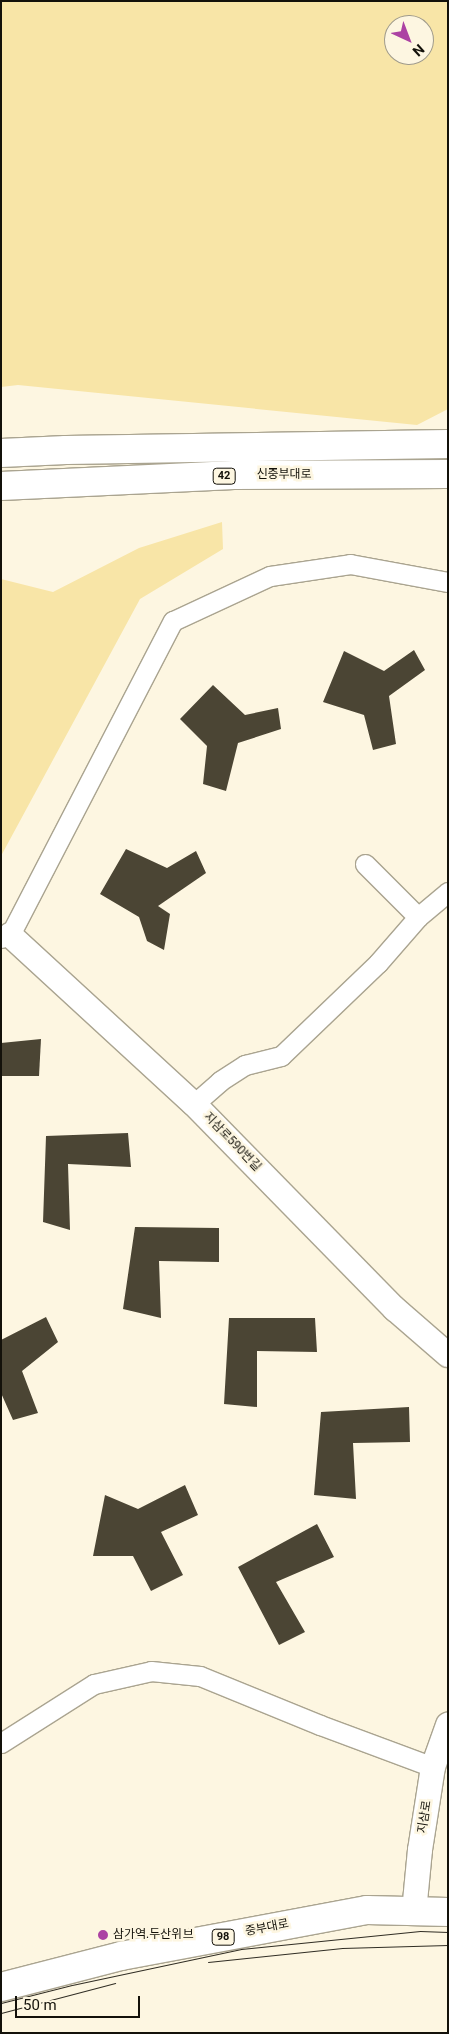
<!DOCTYPE html>
<html>
<head>
<meta charset="utf-8">
<style>
  body { margin:0 }
  #map { position:relative; width:449px; height:2034px; overflow:hidden; background:#fdf6e1; font-family:Roboto,"Noto Sans KR",sans-serif }
  div>[style] { position:absolute }
  .green>* { inset:0; background:#f8e5a7 }
  .building>* { inset:0; background:#4b4534 }
  .roads { filter:drop-shadow(1px 0 #aaa490) drop-shadow(-1px 0 #aaa490) drop-shadow(0 1px #aaa490) drop-shadow(0 -1px #aaa490) }
  .minor>* { height:19px; margin:-9.5px; padding:0 9.5px; transform-origin:9.5px; border-radius:9.5px; background:#fff }
  .tertiary>* { height:24px; margin:-12px; padding:0 12px; transform-origin:12px; border-radius:12px; background:#fff }
  .primary>* { height:28px; margin:-14px; padding:0 14px; transform-origin:14px; border-radius:14px; background:#fff }
  .trunk>* { height:28px; margin:-14px; padding:0 14px; transform-origin:14px; border-radius:14px; background:#fff }
  .tram>* { height:1px; margin:-0.5px; padding:0 0.5px; transform-origin:0.5px; border-radius:0.5px; background:#302d24 }
  .dots>* { width:14px; height:14px; translate:-50% -50%; box-sizing:border-box; border:2px solid #fdf6e1; border-radius:50% }
  span { translate:-50% -50%; white-space:nowrap; text-align:center; line-height:1.15; -webkit-text-stroke:5px #fdf6e1; paint-order:stroke }
  .shield-label span { padding:1px 4px; background:#fdf6e1; border:1px solid; border-radius:4px; -webkit-text-stroke-width:0 }
  .shield-label { font-size:11px; color:#13110a; font-weight:700 }
  .street-label { font-size:12px; color:#13110a }
  .poi-label { font-size:12px; color:#13110a }
  .left { translate:0 -50%; text-align:left }
  .frame { position:absolute; inset:0; border:2px solid #13110a; pointer-events:none }
  .north { position:absolute; left:384px; top:15px; width:50px; height:50px; box-sizing:border-box; background:#fdf6e1; border:1px solid #9f9a8b; border-radius:50%; rotate:137deg; font-size:14px; font-weight:700; line-height:20px; text-align:center; color:#13110a }
  .north::after { content:''; display:block; margin:auto; width:18px; height:22px; background:#ac42a3; clip-path:polygon(50% 0,100% 100%,50% 72%,0 100%) }
  .scale { position:absolute; left:15px; top:1996px; width:125px; height:22px; box-sizing:border-box; border:2px solid #13110a; border-top:0; padding-left:6px; font-size:15px; line-height:18px; white-space:nowrap; color:#13110a; -webkit-text-stroke:4px #fdf6e1; paint-order:stroke }
</style>
</head>
<body>
<div id="map">
  <div class="green">
    <i style="clip-path:polygon(evenodd,1px 1px,448px 1px,448px 409px,417px 425px,18px 385px,1px 387px,1px 1px,394px 25px,424px 25px,424px 55px,394px 55px,394px 25px)"></i>
    <i style="clip-path:polygon(222px 522px,223px 549px,140px 599px,1px 856px,1px 579px,53px 592px,139px 548px)"></i>
  </div>
  <div class="building">
    <i style="clip-path:polygon(414px 650px,425px 670px,389px 696px,396px 744px,373px 750px,364px 715px,323px 702px,344px 651px,384px 671px)"></i>
    <i style="clip-path:polygon(213px 685px,245px 715px,278px 708px,281px 729px,238px 743px,226px 791px,203px 784px,207px 746px,180px 719px)"></i>
    <i style="clip-path:polygon(126px 849px,167px 868px,196px 851px,206px 873px,158px 906px,170px 914px,164px 950px,147px 941px,139px 917px,100px 894px)"></i>
    <i style="clip-path:polygon(41px 1039px,39px 1076px,1px 1076px,1px 1043px)"></i>
    <i style="clip-path:polygon(128px 1133px,131px 1167px,68px 1164px,70px 1230px,43px 1222px,46px 1136px)"></i>
    <i style="clip-path:polygon(135px 1227px,219px 1228px,219px 1262px,159px 1261px,161px 1318px,123px 1309px)"></i>
    <i style="clip-path:polygon(46px 1317px,58px 1342px,22px 1371px,38px 1413px,13px 1420px,1px 1393px,1px 1340px)"></i>
    <i style="clip-path:polygon(229px 1318px,315px 1318px,317px 1352px,257px 1351px,257px 1407px,224px 1404px)"></i>
    <i style="clip-path:polygon(409px 1407px,410px 1442px,353px 1443px,356px 1499px,314px 1495px,321px 1412px)"></i>
    <i style="clip-path:polygon(185px 1485px,198px 1515px,161px 1532px,183px 1575px,151px 1591px,133px 1556px,93px 1556px,105px 1495px,138px 1509px)"></i>
    <i style="clip-path:polygon(317px 1524px,334px 1557px,276px 1582px,305px 1632px,279px 1645px,238px 1567px)"></i>
  </div>
  <div class="roads">
    <div class="minor">
      <i style="left:365px;top:864px;width:75px;rotate:45deg"></i>
      <i style="left:418px;top:917px;width:39px;rotate:-40deg"></i>
      <i style="left:1px;top:938px;width:9px;rotate:-18deg"></i>
      <i style="left:10px;top:935px;width:354px;rotate:-62.6deg"></i>
      <i style="left:173px;top:621px;width:107px;rotate:-24.9deg"></i>
      <i style="left:270px;top:576px;width:81px;rotate:-8.5deg"></i>
      <i style="left:350px;top:564px;width:100px;rotate:10.4deg"></i>
      <i style="left:194px;top:1104px;width:35px;rotate:-41deg"></i>
      <i style="left:220px;top:1081px;width:30px;rotate:-33deg"></i>
      <i style="left:245px;top:1065px;width:37px;rotate:-14deg"></i>
      <i style="left:281px;top:1056px;width:134px;rotate:-43.8deg"></i>
      <i style="left:378px;top:963px;width:61px;rotate:-49deg"></i>
      <i style="left:1px;top:1743px;width:110px;rotate:-32.4deg"></i>
      <i style="left:94px;top:1684px;width:58px;rotate:-12.8deg"></i>
      <i style="left:151px;top:1671px;width:49px;rotate:5.8deg"></i>
      <i style="left:200px;top:1676px;width:130px;rotate:22.2deg"></i>
      <i style="left:320px;top:1725px;width:121px;rotate:20.4deg"></i>
    </div>
    <div class="tertiary">
      <i style="left:10px;top:935px;width:250px;rotate:42.6deg"></i>
      <i style="left:194px;top:1104px;width:287px;rotate:45.6deg"></i>
      <i style="left:395px;top:1309px;width:70px;rotate:41deg"></i>
      <i style="left:414px;top:1912px;width:62px;rotate:-84.5deg"></i>
      <i style="left:420px;top:1850px;width:84px;rotate:-81.1deg"></i>
      <i style="left:433px;top:1767px;width:45px;rotate:-70.3deg"></i>
    </div>
    <div class="primary">
      <i style="left:1px;top:1987px;width:124px;rotate:-14.5deg"></i>
      <i style="left:121px;top:1956px;width:250px;rotate:-10.6deg"></i>
      <i style="left:367px;top:1910px;width:81px;rotate:1.4deg"></i>
    </div>
    <div class="trunk">
      <i style="left:1px;top:453px;width:65px;rotate:-2.6deg"></i>
      <i style="left:66px;top:450px;width:382px;rotate:-0.9deg"></i>
      <i style="left:1px;top:486px;width:233px;rotate:-2.7deg"></i>
      <i style="left:234px;top:475px;width:214px;rotate:-0.3deg"></i>
    </div>
  </div>
  <div class="tram">
    <i style="left:208px;top:1962px;width:135px;rotate:-6deg"></i>
    <i style="left:342px;top:1948px;width:106px;rotate:-1.6deg"></i>
    <i style="left:1px;top:2003px;width:73px;rotate:-14.2deg"></i>
    <i style="left:72px;top:1985px;width:173px;rotate:-12deg"></i>
    <i style="left:241px;top:1949px;width:180px;rotate:-5.7deg"></i>
    <i style="left:420px;top:1931px;width:28px;rotate:2deg"></i>
    <i style="left:1px;top:2013px;width:118px;rotate:-14.7deg"></i>
  </div>
  <div class="dots">
    <i style="left:103px;top:1935px;background:#ac42a3"></i>
  </div>
  <div class="shield-label">
    <span style="left:224px;top:476px">42</span>
    <span style="left:223px;top:1937px">98</span>
  </div>
  <div class="street-label">
    <span style="left:284px;top:475px">신중부대로</span>
    <span style="left:232px;top:1142px;rotate:46deg">지삼로590번길</span>
    <span style="left:425px;top:1817px;rotate:-81deg">지삼로</span>
    <span style="left:267px;top:1928px;rotate:-11deg">중부대로</span>
  </div>
  <div class="poi-label">
    <span class="left" style="left:113px;top:1935px">삼가역.두산위브</span>
  </div>
  <div class="frame"></div>
  <div class="north">N</div>
  <div class="scale">50 m</div>
</div>
</body>
</html>
